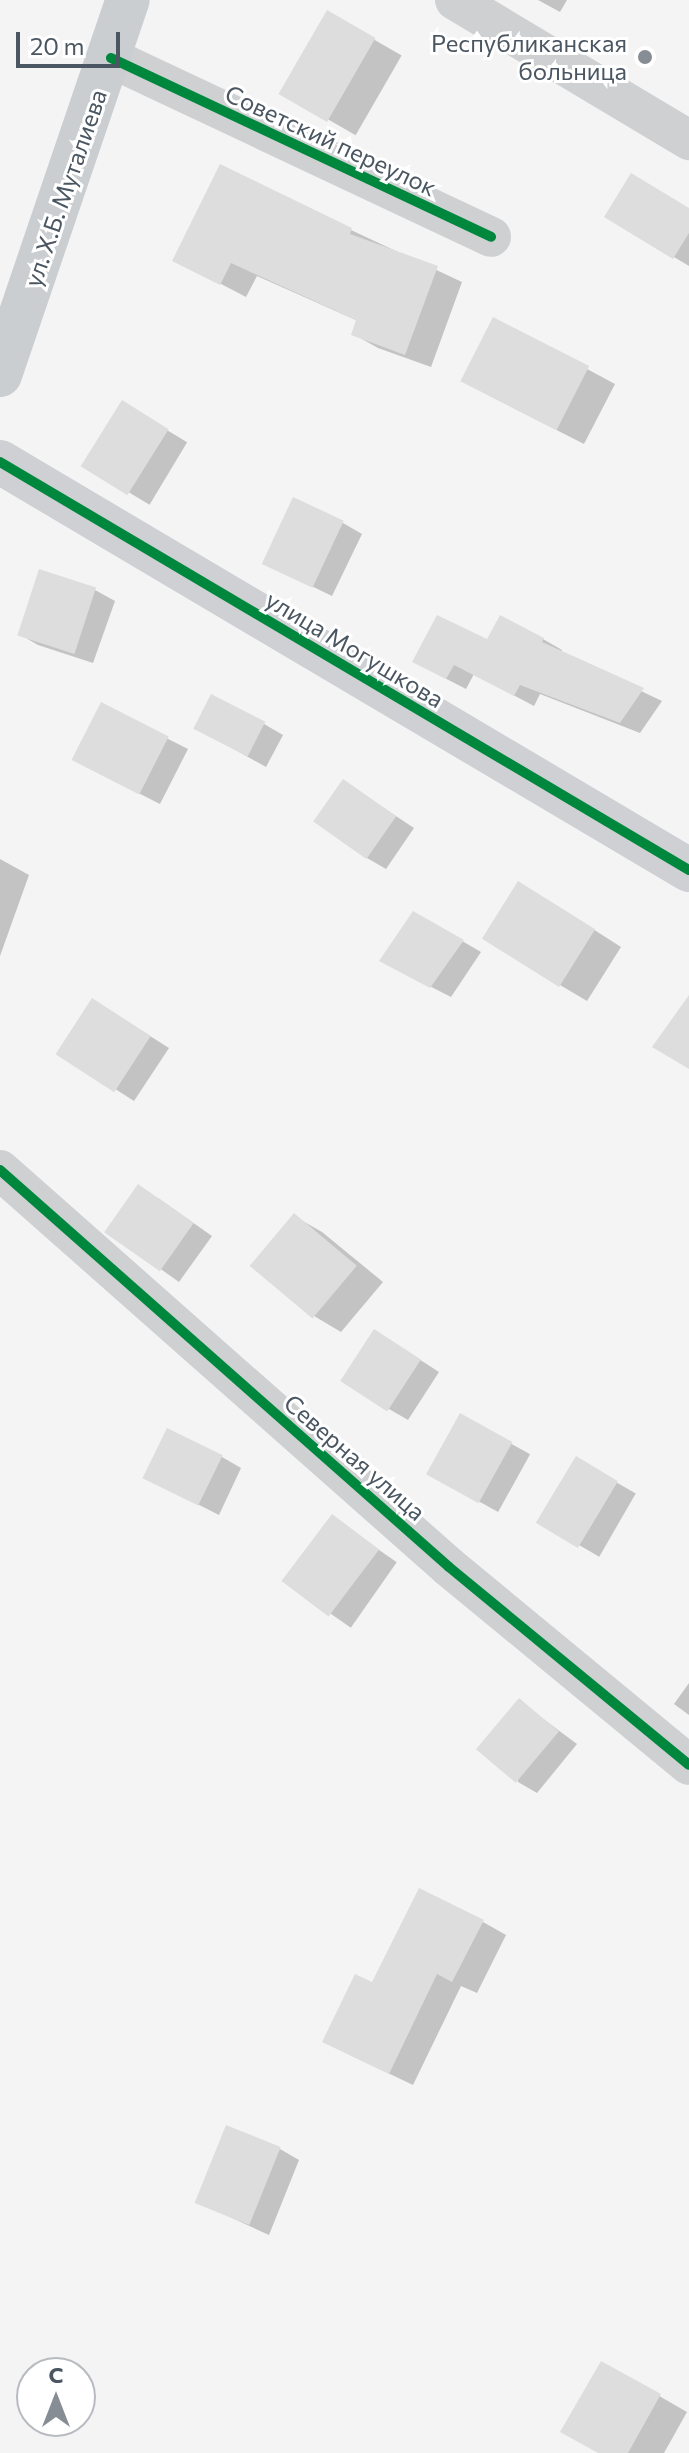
<!DOCTYPE html>
<html>
<head>
<meta charset="utf-8">
<style>
  body { margin:0 }
  #map { position:relative; width:689px; height:2453px; overflow:hidden; background:#f4f4f4; font-family:Commissioner,sans-serif }
  div>[style] { position:absolute }
  .shadow>* { inset:0; background:#0003; transform-origin:0 0 }
  .building>* { inset:0; background:#ddddde; transform-origin:0 0 }
  .street>* { height:40px; margin:-20px; padding:0 20px; transform-origin:20px; border-radius:20px; background:#ced0d2 }
  .secondary>* { height:44px; margin:-22px; padding:0 22px; transform-origin:22px; border-radius:22px; background:#ced0d4 }
  .primary>* { height:44px; margin:-22px; padding:0 22px; transform-origin:22px; border-radius:22px; background:#caced1 }
  .cycleway>* { height:10px; margin:-5px; padding:0 5px; transform-origin:5px; border-radius:5px; background:#00873e }
  .dots>* { width:22px; height:22px; translate:-50% -50%; box-sizing:border-box; border:4px solid #fff; border-radius:50% }
  span { translate:-50% -50%; white-space:nowrap; text-align:center; line-height:1.15; -webkit-text-stroke:6px #fff; paint-order:stroke }
  .poi-label { font-size:24px; color:#4a5661 }
  .right { translate:-100% -50%; text-align:right }
  .street-label { font-size:24px; color:#4a5661 }
  .north { position:absolute; left:16px; top:2357px; width:80px; height:80px; box-sizing:border-box; background:#fff; border:2px solid #b7bbc0; border-radius:50%; rotate:0deg; font-size:22px; font-weight:700; line-height:32px; text-align:center; color:#4a5661 }
  .north::after { content:''; display:block; margin:auto; width:28px; height:36px; background:#868d94; clip-path:polygon(50% 0,100% 100%,50% 72%,0 100%) }
  .scale { position:absolute; left:16px; top:32px; width:104px; height:36px; box-sizing:border-box; border:4px solid #4a5661; border-top:0; padding-left:10px; font-size:24px; line-height:28px; white-space:nowrap; color:#4a5661; -webkit-text-stroke:6px #fff; paint-order:stroke }
</style>
</head>
<body>
<div id="map">
  <div class="shadow">
    <i style="clip-path:polygon(538px 0,567px 0,560px 12px)"></i>
    <i style="left:328px;top:13px;width:85px;height:92px;rotate:30deg"></i>
    <i style="clip-path:polygon(689px 210px,689px 266px,607px 217px)"></i>
    <i style="clip-path:polygon(351px 230px,462px 282px,431px 367px,378px 348px,353px 334px,358px 321px,257px 276px,246px 297px,175px 260px)"></i>
    <i style="clip-path:polygon(494px 319px,615px 384px,584px 444px,490px 396px)"></i>
    <i style="left:122px;top:403px;width:76px;height:73px;rotate:31deg"></i>
    <i style="clip-path:polygon(343px 523px,362px 534px,332px 596px,264px 563px)"></i>
    <i style="clip-path:polygon(41px 572px,95px 590px,115px 601px,93px 663px,38px 645px,19px 634px)"></i>
    <i style="clip-path:polygon(543px 639px,562px 650px,561px 653px,662px 701px,640px 733px,540px 694px,534px 706px,474px 674px,466px 689px,433px 672px,488px 641px)"></i>
    <i style="clip-path:polygon(101px 705px,188px 749px,160px 804px,93px 770px)"></i>
    <i style="clip-path:polygon(264px 724px,283px 735px,266px 767px,214px 738px)"></i>
    <i style="clip-path:polygon(343px 781px,414px 828px,386px 869px,367px 858px)"></i>
    <i style="clip-path:polygon(0 859px,29px 875px,0 956px)"></i>
    <i style="clip-path:polygon(546px 899px,621px 947px,587px 1001px,560px 985px)"></i>
    <i style="clip-path:polygon(414px 913px,481px 952px,451px 997px,400px 971px)"></i>
    <i style="clip-path:polygon(112px 1012px,169px 1048px,134px 1101px,59px 1053px)"></i>
    <i style="clip-path:polygon(158px 1198px,212px 1236px,179px 1282px,107px 1231px)"></i>
    <i style="clip-path:polygon(294px 1216px,322px 1232px,383px 1282px,341px 1332px,314px 1316px)"></i>
    <i style="clip-path:polygon(394px 1343px,439px 1372px,408px 1420px,389px 1409px)"></i>
    <i style="left:461px;top:1416px;width:79px;height:66px;rotate:29deg"></i>
    <i style="clip-path:polygon(222px 1457px,241px 1468px,219px 1515px,146px 1478px)"></i>
    <i style="left:576px;top:1459px;width:69px;height:73px;rotate:30deg"></i>
    <i style="left:332px;top:1517px;width:79px;height:80px;rotate:35deg"></i>
    <i style="clip-path:polygon(689px 1683px,689px 1715px,674px 1704px)"></i>
    <i style="clip-path:polygon(519px 1701px,577px 1744px,537px 1793px,518px 1782px)"></i>
    <i style="clip-path:polygon(483px 1922px,506px 1935px,477px 1993px,461px 1986px,413px 2085px,348px 2054px,373px 1985px)"></i>
    <i style="clip-path:polygon(280px 2149px,299px 2160px,269px 2235px,197px 2202px)"></i>
    <i style="clip-path:polygon(602px 2363px,687px 2412px,664px 2453px,601px 2453px)"></i>
  </div>
  <div class="building">
    <i style="left:327px;top:10px;width:56px;height:97px;rotate:30deg"></i>
    <i style="clip-path:polygon(220px 164px,352px 228px,350px 234px,438px 266px,405px 355px,351px 335px,356px 320px,231px 263px,220px 285px,172px 261px)"></i>
    <i style="clip-path:polygon(631px 173px,689px 208px,689px 233px,673px 259px,604px 217px)"></i>
    <i style="left:493px;top:317px;width:108px;height:72px;rotate:27deg"></i>
    <i style="left:122px;top:400px;width:55px;height:78px;rotate:32deg"></i>
    <i style="left:293px;top:497px;width:56px;height:74px;rotate:25deg"></i>
    <i style="left:39px;top:569px;width:60px;height:70px;rotate:18deg"></i>
    <i style="clip-path:polygon(437px 615px,487px 639px,500px 615px,544px 638px,542px 642px,644px 688px,620px 723px,520px 685px,514px 696px,454px 665px,446px 679px,412px 662px)"></i>
    <i style="left:211px;top:694px;width:61px;height:39px;rotate:27deg"></i>
    <i style="left:101px;top:702px;width:76px;height:65px;rotate:27deg"></i>
    <i style="left:343px;top:779px;width:65px;height:52px;rotate:35deg"></i>
    <i style="left:518px;top:881px;width:91px;height:68px;rotate:32deg"></i>
    <i style="clip-path:polygon(413px 911px,464px 940px,430px 988px,379px 961px)"></i>
    <i style="clip-path:polygon(689px 995px,689px 1069px,652px 1047px)"></i>
    <i style="left:92px;top:998px;width:70px;height:67px;rotate:33deg"></i>
    <i style="left:138px;top:1184px;width:68px;height:59px;rotate:35deg"></i>
    <i style="left:294px;top:1213px;width:82px;height:69px;rotate:40deg"></i>
    <i style="left:374px;top:1329px;width:56px;height:62px;rotate:33deg"></i>
    <i style="left:460px;top:1413px;width:60px;height:70px;rotate:29deg"></i>
    <i style="left:167px;top:1428px;width:62px;height:56px;rotate:26deg"></i>
    <i style="left:576px;top:1456px;width:49px;height:78px;rotate:31deg"></i>
    <i style="left:332px;top:1514px;width:59px;height:84px;rotate:37deg"></i>
    <i style="left:519px;top:1698px;width:52px;height:67px;rotate:40deg"></i>
    <i style="clip-path:polygon(419px 1888px,484px 1920px,452px 1982px,437px 1974px,389px 2074px,322px 2042px,355px 1974px,372px 1982px)"></i>
    <i style="left:226px;top:2125px;width:59px;height:84px;rotate:22deg"></i>
    <i style="clip-path:polygon(601px 2361px,661px 2394px,628px 2453px,598px 2453px,560px 2432px)"></i>
  </div>
  <div class="street">
    <i style="left:455px;top:0;width:273px;rotate:30.9deg"></i>
    <i style="left:111px;top:58px;width:420px;rotate:25.2deg"></i>
    <i style="left:0;top:1170px;width:599px;rotate:41.48deg"></i>
    <i style="left:449px;top:1567px;width:311px;rotate:39.5deg"></i>
  </div>
  <div class="secondary">
    <i style="left:0;top:462px;width:801px;rotate:30.63deg"></i>
  </div>
  <div class="primary">
    <i style="left:0;top:375px;width:396px;rotate:-71.2deg"></i>
  </div>
  <div class="cycleway">
    <i style="left:111px;top:58px;width:420px;rotate:25.2deg"></i>
    <i style="left:0;top:462px;width:801px;rotate:30.63deg"></i>
    <i style="left:0;top:1170px;width:599px;rotate:41.48deg"></i>
    <i style="left:449px;top:1567px;width:311px;rotate:39.5deg"></i>
  </div>
  <div class="dots">
    <i style="left:645px;top:57px;background:#868d94"></i>
  </div>
  <div class="poi-label">
    <span class="right" style="left:627px;top:57px">Республиканская<br>больница</span>
  </div>
  <div class="street-label">
    <span style="left:331px;top:140px;rotate:25deg">Советский переулок</span>
    <span style="left:65px;top:188px;rotate:-71deg">ул. Х.Б. Муталиева</span>
    <span style="left:355px;top:649px;rotate:31deg">улица Могушкова</span>
    <span style="left:355px;top:1457px;rotate:41deg">Северная улица</span>
  </div>
  <div class="north">С</div>
  <div class="scale">20 m</div>
</div>
</body>
</html>
